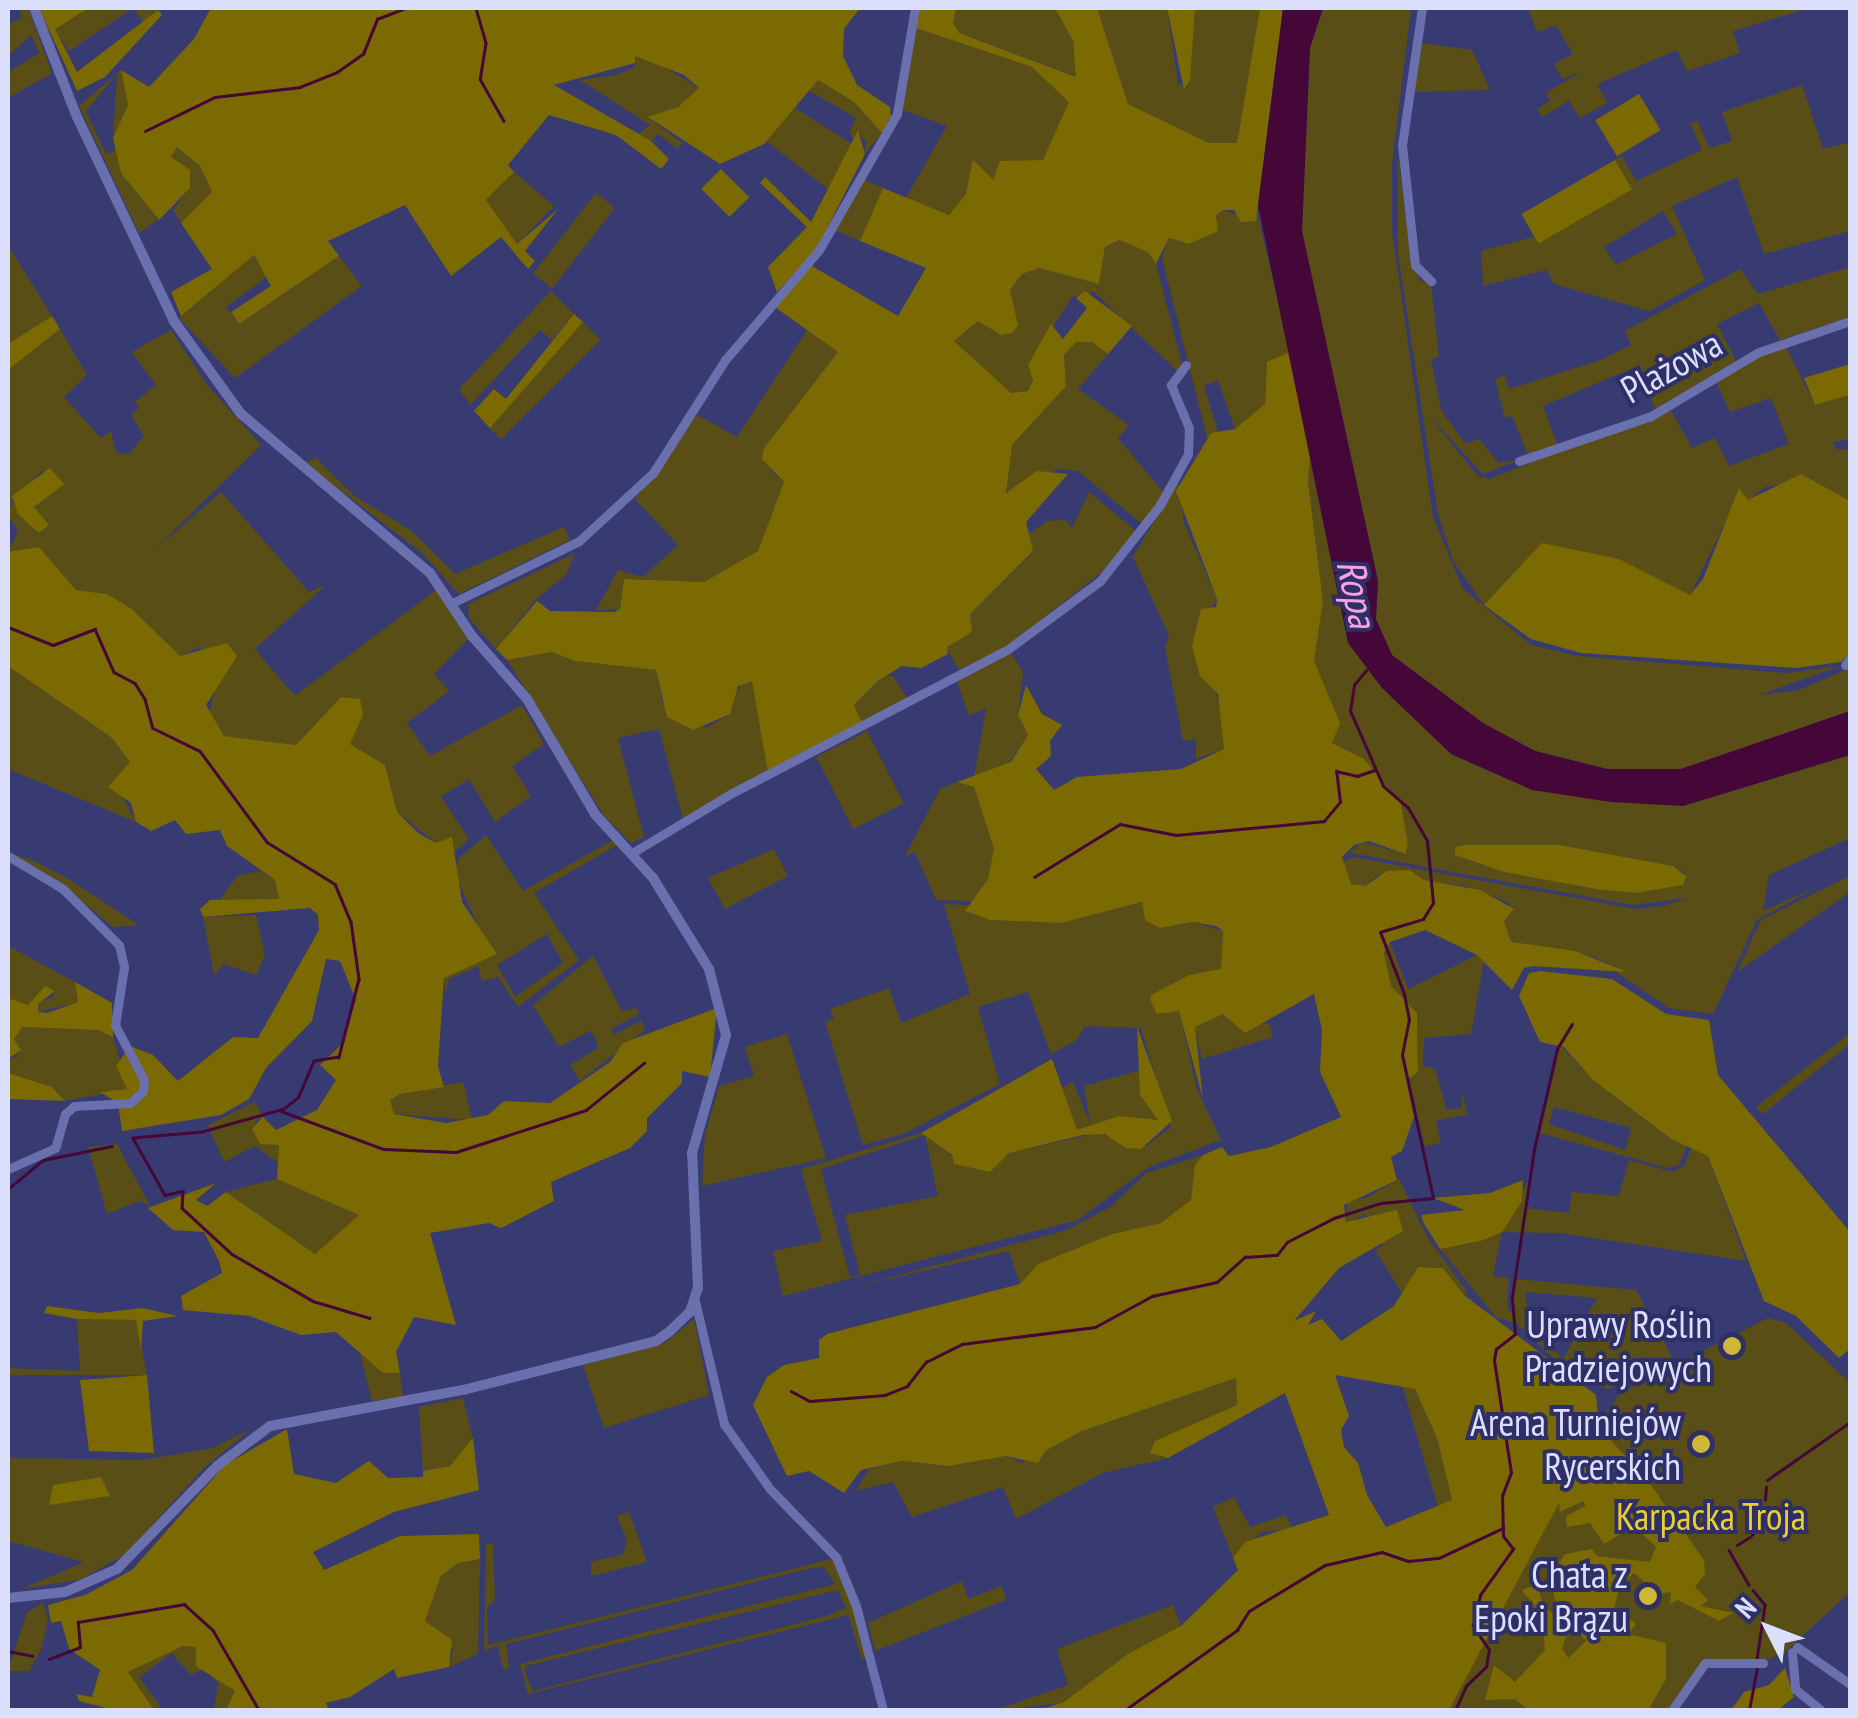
<!DOCTYPE html>
<meta charset="utf-8">
<style>
body{margin:0}
#map{position:relative;width:1858px;height:1718px;overflow:hidden;background:#383a72;font-family:"PT Sans Narrow",sans-serif}
div>[style]{position:absolute}
.green>*{inset:0;background:#594f16;transform-origin:0 0}
.forest>*{inset:0;background:#7a6a01;transform-origin:0 0}
.water>*{inset:0;background:#450638}
.stream>*{height:2.5px;margin:-1.25px;padding:0 1.25px;transform-origin:1.25px;border-radius:1.25px;background:#450638}
.minor>*{height:9px;margin:-4.5px;padding:0 4.5px;transform-origin:4.5px;border-radius:4.5px;background:#6a70ad}
.tertiary>*{height:10px;margin:-5px;padding:0 5px;transform-origin:5px;border-radius:5px;background:#6a70ad}
.dots>*{width:28px;height:28px;translate:-50% -50%;box-sizing:border-box;border:5px solid #2e2f66;border-radius:50%}
span{translate:-50% -50%;white-space:nowrap;text-align:center;line-height:1.15;-webkit-text-stroke:8px #2e2f66;paint-order:stroke}
.street-label{font-size:38px;color:#dbdffb}
.poi-label{font-size:38px;color:#dbdffb}
.right{translate:-100% -50%;text-align:right}
.park-label{font-size:38px;color:#eacf2e}
.water-label{font-size:40px;color:#fda2e1;font-style:italic}
.frame{position:absolute;inset:0;border:10px solid #dbdffb;pointer-events:none}
.north{position:absolute;left:1718px;top:1578px;width:100px;height:100px;-webkit-text-stroke:8px #2e2f66;paint-order:stroke;rotate:312deg;font-size:28px;font-weight:700;line-height:40px;text-align:center;color:#dbdffb}
.north::after{content:'';display:block;margin:auto;width:35px;height:45px;background:#dbdffb;clip-path:polygon(50% 0,100% 100%,50% 72%,0 100%)}
</style>
<div id="map">
<div class="green">
<div style="clip-path:polygon(18px 8px,28px 8px,52px 73px,8px 98px,8px 72px,40px 53px,31px 35px,8px 56px,8px 25px,22px 17px)"></div>
<div style="clip-path:polygon(89px 8px,156px 8px,158px 10px,144px 23px,133px 8px,69px 51px,54px 29px)"></div>
<div style="clip-path:polygon(956px 8px,1055px 8px,1073px 41px,1077px 77px,959px 33px,953px 23px)"></div>
<div style="clip-path:polygon(1097px 8px,1167px 8px,1178px 84px,1187px 88px,1195px 8px,1260px 8px,1237px 143px,1209px 143px,1128px 104px)"></div>
<div style="clip-path:polygon(1323px 8px,1411px 8px,1392px 163px,1392px 231px,1433px 517px,1463px 589px,1531px 645px,1577px 656px,1787px 673px,1840px 666px,1759px 695px,1799px 690px,1850px 668px,1850px 711px,1681px 769px,1607px 769px,1535px 751px,1482px 723px,1392px 655px,1376px 619px,1378px 581px,1302px 231px,1310px 48px)"></div>
<div style="clip-path:polygon(1528px 8px,1809px 8px,1733px 31px,1740px 53px,1687px 71px,1677px 50px,1597px 84px,1607px 103px,1580px 118px,1569px 101px,1542px 117px,1537px 109px,1550px 101px,1546px 93px,1581px 72px,1562px 79px,1554px 64px,1573px 54px,1556px 25px,1537px 32px)"></div>
<div style="clip-path:polygon(916px 28px,1032px 67px,1070px 102px,1043px 161px,1000px 162px,993px 181px,974px 159px,966px 193px,957px 213px,949px 215px,906px 198px,947px 126px,903px 110px)"></div>
<div style="clip-path:polygon(1415px 42px,1472px 50px,1490px 90px,1408px 92px)"></div>
<div style="clip-path:polygon(643px 54px,700px 89px,678px 107px,649px 118px,682px 143px,678px 149px,658px 134px,651px 141px,636px 136px,650px 125px,580px 80px,616px 75px,635px 67px,635px 56px)"></div>
<div style="clip-path:polygon(121px 70px,128px 105px,113px 138px,117px 74px,86px 111px,106px 154px,116px 150px,122px 173px,158px 220px,139px 233px,79px 106px)"></div>
<div style="clip-path:polygon(818px 80px,854px 102px,882px 133px,865px 153px,866px 142px,857px 131px,854px 138px,849px 133px,856px 118px,808px 90px)"></div>
<div style="clip-path:polygon(evenodd,1802px 85px,1823px 149px,1850px 142px,1850px 231px,1764px 254px,1737px 177px,1672px 206px,1705px 280px,1649px 311px,1554px 284px,1546px 270px,1483px 286px,1481px 251px,1533px 237px,1631px 189px,1615px 160px,1622px 156px,1636px 181px,1702px 150px,1690px 123px,1697px 120px,1709px 148px,1732px 141px,1722px 112px,1802px 85px,1663px 211px,1677px 234px,1616px 265px,1604px 247px,1663px 211px)"></div>
<div style="clip-path:polygon(792px 106px,852px 144px,829px 190px,766px 141px)"></div>
<div style="clip-path:polygon(178px 146px,200px 166px,212px 192px,181px 223px,173px 210px,189px 188px,171px 157px)"></div>
<div style="clip-path:polygon(1398px 157px,1411px 263px,1421px 281px,1431px 283px,1439px 356px,1431px 359px,1441px 410px,1466px 444px,1479px 439px,1499px 463px,1518px 460px,1483px 474px,1427px 414px,1478px 476px,1489px 479px,1670px 409px,1692px 448px,1715px 438px,1729px 466px,1789px 444px,1771px 398px,1730px 412px,1716px 381px,1784px 343px,1815px 405px,1850px 395px,1850px 439px,1833px 442px,1836px 449px,1850px 450px,1850px 501px,1807px 480px,1765px 487px,1748px 501px,1739px 494px,1690px 595px,1543px 543px,1484px 605px,1453px 561px,1438px 514px,1398px 254px)"></div>
<div style="clip-path:polygon(514px 172px,554px 206px,517px 244px,486px 200px)"></div>
<div style="clip-path:polygon(860px 177px,883px 188px,860px 241px,833px 229px)"></div>
<div style="left:596px;top:193px;width:24px;height:102px;rotate:38deg"></div>
<div style="clip-path:polygon(1255px 203px,1290px 352px,1267px 363px,1265px 404px,1235px 429px,1218px 380px,1204px 386px,1218px 432px,1207px 438px,1162px 258px,1169px 238px,1189px 244px,1223px 210px,1256px 221px)"></div>
<div style="clip-path:polygon(1121px 240px,1149px 252px,1156px 264px,1182px 364px,1177px 371px,1094px 292px,1072px 297px,1028px 365px,1033px 380px,1028px 391px,1011px 393px,992px 382px,954px 341px,978px 321px,1001px 335px,1017px 325px,1010px 290px,1022px 274px,1039px 268px,1099px 284px,1105px 247px)"></div>
<div style="clip-path:polygon(11px 250px,52px 316px,8px 344px,8px 253px)"></div>
<div style="clip-path:polygon(253px 255px,267px 277px,226px 307px,239px 324px,339px 256px,362px 286px,235px 378px,179px 318px)"></div>
<div style="clip-path:polygon(1850px 267px,1850px 317px,1780px 340px,1759px 303px,1717px 324px,1736px 361px,1656px 409px,1633px 368px,1543px 406px,1558px 446px,1528px 455px,1512px 416px,1505px 418px,1495px 379px,1505px 376px,1509px 389px,1601px 360px,1631px 345px,1625px 331px,1740px 269px,1758px 294px)"></div>
<div style="clip-path:polygon(551px 291px,574px 314px,552px 340px,540px 330px,470px 405px,459px 389px)"></div>
<div style="left:583px;top:322px;width:25px;height:141px;rotate:45deg"></div>
<div style="clip-path:polygon(evenodd,60px 329px,87px 375px,64px 397px,101px 438px,111px 431px,116px 453px,129px 454px,144px 436px,131px 415px,139px 408px,135px 402px,156px 385px,132px 352px,171px 330px,207px 385px,261px 445px,152px 552px,221px 492px,309px 592px,326px 585px,255px 649px,286px 686px,296px 695px,436px 590px,468px 639px,434px 674px,449px 691px,407px 723px,430px 756px,522px 705px,544px 744px,512px 766px,531px 796px,495px 822px,469px 779px,441px 797px,469px 839px,456px 851px,436px 843px,397px 812px,385px 765px,350px 744px,360px 699px,341px 697px,296px 745px,224px 736px,209px 717px,215px 687px,200px 647px,180px 656px,132px 609px,107px 594px,76px 590px,39px 547px,8px 552px,18px 531px,8px 515px,8px 370px,60px 329px,43px 470px,35px 511px,48px 525px,39px 533px,11px 501px,43px 470px)"></div>
<div style="clip-path:polygon(807px 330px,838px 352px,764px 448px,772px 472px,784px 482px,758px 551px,704px 582px,624px 579px,620px 609px,596px 610px,618px 570px,643px 577px,678px 545px,635px 499px,697px 415px,737px 437px)"></div>
<div style="clip-path:polygon(1076px 341px,1092px 342px,1108px 354px,1078px 389px,1129px 425px,1118px 438px,1164px 493px,1142px 524px,1078px 471px,1059px 469px,1004px 492px,1012px 445px,1066px 386px,1064px 355px)"></div>
<div style="clip-path:polygon(evenodd,1311px 445px,1348px 643px,1451px 754px,1533px 790px,1683px 806px,1850px 755px,1850px 838px,1769px 875px,1763px 911px,1819px 886px,1757px 920px,1713px 1014px,1669px 1008px,1617px 973px,1618px 968px,1593px 957px,1511px 942px,1504px 921px,1510px 903px,1466px 886px,1376px 876px,1365px 886px,1351px 884px,1343px 862px,1353px 857px,1635px 909px,1663px 906px,1689px 898px,1632px 905px,1351px 853px,1342px 860px,1362px 842px,1404px 854px,1408px 844px,1401px 804px,1364px 759px,1332px 743px,1330px 698px,1313px 661px,1323px 601px,1308px 482px,1311px 445px,1560px 845px,1673px 866px,1685px 873px,1635px 893px,1504px 872px,1455px 855px,1560px 845px)"></div>
<div style="clip-path:polygon(316px 458px,353px 495px,413px 532px,455px 574px,564px 527px,570px 540px,459px 594px,422px 553px,305px 463px)"></div>
<div style="clip-path:polygon(1178px 482px,1184px 523px,1217px 599px,1200px 624px,1227px 739px,1224px 749px,1196px 759px,1196px 740px,1183px 741px,1165px 648px,1169px 636px,1133px 557px)"></div>
<div style="clip-path:polygon(1089px 492px,1136px 531px,1117px 560px,1004px 649px,959px 670px,946px 647px,972px 632px,970px 614px,1033px 552px,1029px 534px,1047px 521px,1065px 520px,1072px 528px)"></div>
<div style="clip-path:polygon(574px 554px,567px 574px,536px 599px,496px 649px,469px 618px,468px 604px)"></div>
<div style="clip-path:polygon(552px 652px,575px 661px,656px 670px,663px 704px,706px 728px,730px 714px,728px 705px,745px 679px,753px 682px,768px 773px,683px 819px,659px 729px,618px 738px,644px 837px,631px 843px,604px 816px,507px 660px)"></div>
<div style="clip-path:polygon(1005px 654px,1012px 654px,1023px 672px,1018px 715px,1028px 735px,1006px 767px,974px 778px,986px 708px,969px 716px,956px 678px)"></div>
<div style="clip-path:polygon(8px 666px,111px 737px,130px 762px,121px 794px,136px 822px,8px 769px)"></div>
<div style="clip-path:polygon(884px 676px,893px 676px,908px 700px,864px 727px,854px 705px)"></div>
<div style="left:867px;top:731px;width:81px;height:57px;rotate:63deg"></div>
<div style="clip-path:polygon(957px 782px,974px 787px,994px 849px,988px 879px,973px 901px,936px 900px,915px 852px,905px 856px,940px 789px)"></div>
<div style="clip-path:polygon(evenodd,486px 835px,523px 891px,613px 840px,617px 845px,534px 893px,579px 960px,518px 1007px,498px 977px,482px 981px,478px 966px,449px 979px,446px 994px,444px 978px,482px 958px,486px 944px,455px 874px,459px 858px,486px 835px,547px 934px,563px 963px,515px 997px,497px 965px,547px 934px)"></div>
<div style="clip-path:polygon(774px 849px,788px 876px,725px 909px,708px 878px)"></div>
<div style="clip-path:polygon(8px 852px,36px 862px,70px 880px,139px 925px,113px 927px,56px 880px)"></div>
<div style="clip-path:polygon(260px 871px,275px 880px,279px 899px,219px 901px,237px 876px)"></div>
<div style="clip-path:polygon(1850px 876px,1850px 892px,1737px 972px,1761px 920px)"></div>
<div style="clip-path:polygon(evenodd,1142px 902px,1159px 928px,1193px 922px,1223px 931px,1221px 970px,1189px 975px,1151px 995px,1151px 1002px,1157px 1014px,1179px 1010px,1197px 1089px,1221px 1140px,1149px 1167px,1078px 1220px,783px 1296px,773px 1251px,822px 1241px,801px 1169px,921px 1133px,952px 1156px,954px 1164px,990px 1172px,1008px 1153px,1098px 1133px,1146px 1146px,1171px 1127px,1141px 1028px,1085px 1026px,1077px 1040px,1051px 1054px,1028px 992px,978px 1007px,1000px 1084px,903px 1134px,863px 1145px,825px 1022px,834px 1019px,830px 1009px,889px 988px,901px 1023px,970px 994px,944px 904px,969px 905px,966px 911px,990px 920px,1061px 923px,1142px 902px,925px 1135px,938px 1196px,845px 1215px,860px 1274px,850px 1278px,821px 1169px,925px 1135px)"></div>
<div style="clip-path:polygon(256px 915px,265px 955px,256px 975px,224px 964px,214px 975px,203px 917px)"></div>
<div style="clip-path:polygon(1390px 942px,1408px 989px,1477px 955px,1484px 961px,1471px 1034px,1424px 1038px,1423px 1066px,1435px 1069px,1447px 1110px,1462px 1108px,1462px 1093px,1468px 1114px,1436px 1121px,1441px 1143px,1425px 1147px,1409px 1079px,1418px 1072px,1417px 1013px,1391px 986px,1384px 953px)"></div>
<div style="clip-path:polygon(8px 946px,75px 982px,79px 1002px,38px 1012px,41px 1001px,53px 997px,55px 991px,45px 986px,28px 1005px,8px 998px)"></div>
<div style="clip-path:polygon(593px 956px,622px 1011px,637px 1008px,639px 1014px,611px 1029px,613px 1035px,641px 1021px,645px 1030px,580px 1081px,570px 1065px,598px 1048px,595px 1037px,590px 1031px,559px 1047px,533px 1005px)"></div>
<div style="clip-path:polygon(1223px 1014px,1241px 1026px,1269px 1023px,1273px 1037px,1202px 1059px,1194px 1027px)"></div>
<div style="clip-path:polygon(22px 1027px,100px 1030px,113px 1037px,128px 1089px,65px 1101px,52px 1087px,8px 1074px,8px 1059px,17px 1057px,15px 1035px)"></div>
<div style="clip-path:polygon(1850px 1033px,1850px 1044px,1763px 1114px,1756px 1107px)"></div>
<div style="clip-path:polygon(787px 1034px,826px 1158px,702px 1186px,705px 1135px,719px 1086px,754px 1076px,745px 1047px)"></div>
<div style="clip-path:polygon(evenodd,1560px 1045px,1593px 1080px,1670px 1139px,1688px 1143px,1679px 1165px,1668px 1168px,1540px 1133px,1560px 1045px,1554px 1107px,1631px 1128px,1625px 1150px,1549px 1124px,1554px 1107px)"></div>
<div style="clip-path:polygon(1141px 1070px,1140px 1095px,1158px 1120px,1077px 1130px,1061px 1088px,1073px 1082px,1090px 1123px,1084px 1086px)"></div>
<div style="clip-path:polygon(463px 1082px,472px 1120px,394px 1114px,390px 1100px,400px 1094px)"></div>
<div style="clip-path:polygon(255px 1102px,263px 1117px,255px 1122px,260px 1144px,279px 1144px,279px 1163px,255px 1146px,224px 1162px,208px 1125px)"></div>
<div style="clip-path:polygon(117px 1144px,150px 1206px,140px 1201px,107px 1214px,88px 1147px)"></div>
<div style="clip-path:polygon(evenodd,1692px 1145px,1708px 1156px,1746px 1261px,1560px 1233px,1502px 1232px,1493px 1276px,1509px 1278px,1507px 1308px,1512px 1313px,1515px 1279px,1636px 1290px,1672px 1357px,1609px 1389px,1580px 1383px,1517px 1324px,1496px 1317px,1440px 1249px,1502px 1232px,1532px 1174px,1525px 1208px,1569px 1213px,1572px 1192px,1619px 1196px,1629px 1160px,1673px 1172px,1685px 1165px,1692px 1145px,1525px 1292px,1597px 1298px,1563px 1359px,1530px 1330px,1525px 1292px)"></div>
<div style="clip-path:polygon(1203px 1155px,1195px 1165px,1191px 1201px,1161px 1223px,1112px 1234px,1038px 1264px,1020px 1284px,1009px 1251px,854px 1287px,1067px 1230px,1112px 1206px,1146px 1173px)"></div>
<div style="clip-path:polygon(284px 1177px,309px 1191px,360px 1214px,315px 1254px,226px 1192px)"></div>
<div style="clip-path:polygon(1399px 1179px,1428px 1238px,1468px 1293px,1464px 1295px,1443px 1268px,1419px 1267px,1402px 1293px,1375px 1250px,1383px 1246px,1366px 1214px,1346px 1223px,1348px 1200px,1366px 1198px)"></div>
<div style="clip-path:polygon(1768px 1318px,1786px 1323px,1850px 1383px,1850px 1592px,1784px 1653px,1768px 1659px,1703px 1660px,1668px 1710px,1449px 1710px,1598px 1422px,1622px 1392px)"></div>
<div style="clip-path:polygon(77px 1319px,136px 1320px,147px 1375px,8px 1375px,8px 1368px,80px 1371px)"></div>
<div style="clip-path:polygon(694px 1319px,709px 1395px,604px 1428px,583px 1365px,666px 1342px)"></div>
<div style="clip-path:polygon(360px 1353px,383px 1373px,400px 1373px,403px 1397px,372px 1401px)"></div>
<div style="clip-path:polygon(1236px 1378px,1237px 1405px,1159px 1458px,1168px 1458px,1103px 1473px,1016px 1519px,1003px 1487px,912px 1517px,893px 1482px,856px 1491px,869px 1469px,902px 1461px,949px 1466px,1006px 1456px,1021px 1463px,1082px 1431px)"></div>
<div style="clip-path:polygon(1402px 1385px,1415px 1389px,1437px 1438px,1452px 1500px,1438px 1507px)"></div>
<div style="clip-path:polygon(463px 1398px,473px 1439px,450px 1466px,423px 1471px,419px 1407px)"></div>
<div style="clip-path:polygon(250px 1429px,202px 1470px,126px 1554px,82px 1579px,22px 1589px,84px 1562px,8px 1541px,8px 1458px,143px 1460px,213px 1448px)"></div>
<div style="clip-path:polygon(1234px 1497px,1250px 1527px,1286px 1515px,1292px 1529px,1262px 1532px,1233px 1558px,1213px 1507px)"></div>
<div style="clip-path:polygon(629px 1512px,647px 1562px,591px 1576px,591px 1562px,623px 1554px,627px 1540px,617px 1516px)"></div>
<div style="clip-path:polygon(evenodd,493px 1543px,495px 1600px,487px 1607px,488px 1645px,832px 1559px,851px 1596px,868px 1657px,862px 1659px,848px 1615px,528px 1694px,520px 1664px,835px 1584px,824px 1567px,811px 1568px,506px 1644px,509px 1668px,503px 1669px,498px 1645px,484px 1651px,486px 1545px,493px 1543px,838px 1590px,846px 1608px,826px 1616px,533px 1691px,525px 1673px,525px 1666px,838px 1590px)"></div>
<div style="clip-path:polygon(480px 1559px,478px 1654px,449px 1667px,453px 1650px,425px 1621px,441px 1576px,458px 1563px)"></div>
<div style="clip-path:polygon(962px 1581px,968px 1599px,1002px 1586px,1006px 1600px,875px 1651px,868px 1623px)"></div>
<div style="clip-path:polygon(43px 1603px,48px 1621px,41px 1650px,29px 1671px,8px 1671px,27px 1612px)"></div>
<div style="clip-path:polygon(1173px 1605px,1181px 1626px,1064px 1703px,996px 1710px,1068px 1685px,1057px 1649px)"></div>
<div style="clip-path:polygon(183px 1646px,196px 1647px,204px 1669px,236px 1691px,226px 1710px,214px 1710px,218px 1683px,204px 1669px,191px 1675px,171px 1653px,139px 1678px,161px 1706px,151px 1709px,128px 1672px)"></div>
</div>
<div class="forest">
<div style="clip-path:polygon(39px 8px,89px 8px,55px 29px,77px 72px,158px 10px,162px 15px,105px 77px,77px 91px)"></div>
<div style="clip-path:polygon(211px 8px,860px 8px,844px 29px,843px 56px,857px 85px,890px 107px,891px 116px,882px 133px,854px 102px,818px 80px,764px 144px,720px 164px,648px 117px,678px 107px,699px 88px,684px 75px,635px 56px,635px 63px,554px 85px,651px 141px,669px 159px,661px 169px,616px 135px,549px 115px,508px 165px,514px 172px,486px 200px,517px 244px,558px 209px,525px 251px,535px 261px,528px 269px,501px 237px,451px 276px,405px 205px,328px 241px,339px 256px,239px 324px,231px 312px,271px 286px,254px 255px,181px 316px,171px 292px,212px 269px,181px 223px,212px 192px,200px 166px,177px 147px,171px 157px,190px 170px,190px 188px,159px 220px,121px 173px,113px 138px,128px 105px,121px 70px,149px 87px,194px 39px)"></div>
<div style="clip-path:polygon(915px 8px,956px 8px,953px 23px,959px 33px,1076px 77px,1073px 41px,1055px 8px,1097px 8px,1128px 104px,1209px 143px,1237px 143px,1260px 8px,1283px 8px,1256px 221px,1241px 222px,1234px 210px,1223px 210px,1216px 216px,1218px 231px,1189px 244px,1169px 238px,1156px 264px,1148px 252px,1120px 240px,1105px 247px,1099px 284px,1039px 268px,1022px 274px,1010px 290px,1018px 325px,1012px 333px,1001px 335px,978px 321px,954px 341px,1011px 393px,1028px 391px,1033px 380px,1028px 365px,1051px 324px,1063px 339px,1087px 308px,1076px 298px,1085px 291px,1132px 326px,1108px 354px,1092px 342px,1076px 342px,1064px 355px,1066px 386px,1012px 445px,1006px 493px,1037px 471px,1068px 474px,1026px 522px,1033px 551px,970px 614px,972px 632px,947px 647px,948px 654px,921px 668px,902px 666px,879px 680px,854px 705px,864px 727px,768px 773px,752px 681px,738px 686px,730px 714px,693px 730px,667px 717px,656px 670px,575px 661px,552px 652px,507px 660px,496px 649px,537px 601px,550px 611px,614px 612px,620px 609px,624px 579px,704px 582px,758px 551px,784px 482px,762px 459px,764px 448px,838px 352px,772px 305px,810px 265px,898px 316px,926px 268px,860px 241px,883px 188px,949px 215px,966px 194px,973px 159px,993px 180px,1000px 161px,1043px 160px,1069px 102px,1032px 67px,916px 28px)"></div>
<div style="clip-path:polygon(1167px 8px,1195px 8px,1190px 80px,1184px 90px)"></div>
<div style="left:1639px;top:94px;width:42px;height:51px;rotate:59deg"></div>
<div style="clip-path:polygon(858px 130px,865px 154px,816px 250px,777px 292px,768px 267px,807px 227px,760px 183px,765px 177px,811px 222px)"></div>
<div style="left:1615px;top:160px;width:34px;height:108px;rotate:60deg"></div>
<div style="left:721px;top:169px;width:40px;height:28px;rotate:45deg"></div>
<div style="clip-path:polygon(574px 314px,583px 322px,490px 428px,474px 411px,494px 389px,506px 399px)"></div>
<div style="clip-path:polygon(52px 316px,60px 329px,8px 370px,8px 344px)"></div>
<div style="clip-path:polygon(evenodd,1290px 352px,1311px 445px,1308px 482px,1323px 601px,1314px 661px,1340px 723px,1332px 743px,1364px 759px,1401px 804px,1408px 844px,1405px 854px,1369px 841px,1354px 845px,1342px 857px,1351px 884px,1365px 886px,1387px 871px,1409px 870px,1424px 880px,1480px 890px,1514px 909px,1504px 921px,1511px 942px,1575px 951px,1627px 972px,1533px 966px,1524px 968px,1512px 990px,1477px 955px,1425px 930px,1390px 942px,1384px 953px,1391px 986px,1417px 1013px,1418px 1072px,1409px 1079px,1401px 1055px,1414px 1117px,1402px 1151px,1391px 1157px,1397px 1180px,1344px 1205px,1346px 1222px,1397px 1210px,1403px 1231px,1339px 1268px,1294px 1321px,1316px 1311px,1308px 1325px,1322px 1319px,1341px 1341px,1394px 1306px,1418px 1267px,1443px 1268px,1464px 1295px,1596px 1395px,1599px 1428px,1646px 1478px,1704px 1560px,1705px 1574px,1695px 1587px,1708px 1600px,1701px 1606px,1733px 1613px,1719px 1621px,1678px 1600px,1670px 1604px,1671px 1592px,1659px 1594px,1634px 1573px,1620px 1585px,1614px 1609px,1636px 1624px,1628px 1634px,1666px 1643px,1666px 1679px,1648px 1710px,1528px 1710px,1515px 1699px,1485px 1700px,1494px 1665px,1515px 1682px,1545px 1650px,1542px 1615px,1522px 1590px,1537px 1585px,1544px 1606px,1569px 1628px,1562px 1648px,1568px 1658px,1587px 1640px,1575px 1632px,1554px 1597px,1554px 1571px,1565px 1554px,1592px 1549px,1597px 1556px,1650px 1562px,1656px 1547px,1634px 1526px,1604px 1544px,1590px 1523px,1567px 1527px,1566px 1516px,1586px 1506px,1583px 1501px,1560px 1512px,1559px 1503px,1449px 1710px,1039px 1710px,1064px 1702px,1128px 1654px,1181px 1626px,1238px 1570px,1233px 1558px,1245px 1542px,1329px 1515px,1285px 1393px,1168px 1458px,1150px 1453px,1155px 1441px,1237px 1405px,1236px 1378px,1082px 1431px,1045px 1451px,1038px 1463px,1006px 1456px,949px 1466px,902px 1461px,861px 1470px,844px 1493px,809px 1471px,787px 1476px,753px 1405px,767px 1377px,784px 1365px,819px 1358px,819px 1340px,827px 1334px,1020px 1284px,1038px 1264px,1112px 1234px,1161px 1223px,1191px 1200px,1195px 1165px,1203px 1155px,1222px 1147px,1229px 1156px,1271px 1147px,1341px 1117px,1320px 1072px,1322px 1030px,1314px 994px,1245px 1033px,1223px 1014px,1195px 1027px,1203px 1099px,1179px 1011px,1157px 1014px,1151px 1002px,1151px 995px,1189px 975px,1221px 969px,1223px 931px,1216px 926px,1193px 922px,1160px 928px,1145px 920px,1142px 902px,1061px 923px,990px 920px,965px 911px,988px 879px,994px 849px,974px 787px,957px 782px,1011px 762px,1028px 735px,1018px 715px,1026px 685px,1042px 714px,1062px 725px,1050px 741px,1051px 756px,1036px 769px,1054px 790px,1077px 777px,1181px 769px,1224px 749px,1218px 694px,1200px 676px,1192px 646px,1201px 609px,1216px 607px,1217px 599px,1176px 491px,1211px 433px,1235px 429px,1265px 404px,1267px 362px,1290px 352px,1335px 1375px,1415px 1389px,1437px 1438px,1452px 1500px,1386px 1527px,1367px 1495px,1358px 1463px,1344px 1447px,1341px 1430px,1349px 1416px,1335px 1375px)"></div>
<div style="clip-path:polygon(1850px 364px,1850px 395px,1815px 405px,1804px 378px)"></div>
<div style="clip-path:polygon(50px 468px,64px 484px,34px 507px,49px 525px,39px 533px,18px 514px,12px 496px)"></div>
<div style="clip-path:polygon(1801px 474px,1850px 501px,1850px 652px,1841px 662px,1796px 668px,1581px 653px,1531px 639px,1484px 605px,1542px 543px,1619px 559px,1690px 595px,1703px 579px,1739px 488px,1748px 500px)"></div>
<div style="clip-path:polygon(39px 547px,76px 590px,107px 594px,132px 609px,180px 656px,227px 643px,237px 656px,206px 705px,224px 736px,296px 745px,341px 697px,360px 699px,363px 715px,350px 744px,385px 765px,397px 812px,418px 833px,436px 843px,452px 837px,462px 902px,497px 954px,444px 978px,438px 1066px,444px 1087px,400px 1094px,390px 1100px,394px 1114px,446px 1123px,488px 1115px,504px 1101px,550px 1103px,610px 1062px,623px 1043px,717px 1008px,710px 1077px,682px 1071px,682px 1083px,647px 1118px,647px 1131px,630px 1148px,551px 1182px,554px 1201px,501px 1228px,489px 1223px,430px 1233px,456px 1325px,414px 1317px,396px 1352px,400px 1373px,383px 1373px,336px 1332px,301px 1335px,249px 1316px,183px 1310px,181px 1296px,222px 1273px,219px 1261px,204px 1232px,173px 1230px,148px 1208px,216px 1183px,196px 1200px,207px 1206px,226px 1192px,315px 1254px,359px 1215px,277px 1179px,279px 1145px,260px 1144px,252px 1129px,263px 1117px,276px 1130px,317px 1110px,336px 1080px,320px 1065px,341px 1045px,356px 1000px,340px 961px,326px 959px,312px 1021px,266px 1068px,249px 1099px,221px 1115px,122px 1131px,118px 1103px,100px 1092px,127px 1089px,116px 1066px,130px 1046px,153px 1055px,178px 1081px,233px 1037px,258px 1038px,319px 930px,318px 915px,310px 908px,203px 917px,200px 909px,210px 900px,279px 899px,275px 880px,227px 846px,220px 830px,186px 834px,175px 820px,151px 831px,136px 822px,131px 803px,108px 787px,130px 762px,111px 737px,8px 666px,8px 552px)"></div>
<div style="clip-path:polygon(1465px 845px,1560px 845px,1673px 866px,1686px 876px,1683px 885px,1635px 893px,1597px 889px,1504px 872px,1455px 855px,1455px 847px)"></div>
<div style="clip-path:polygon(1540px 971px,1612px 979px,1666px 1014px,1709px 1020px,1718px 1075px,1850px 1232px,1850px 1349px,1839px 1358px,1796px 1316px,1764px 1301px,1708px 1156px,1671px 1139px,1593px 1080px,1564px 1047px,1540px 1042px,1519px 996px,1529px 973px)"></div>
<div style="clip-path:polygon(75px 982px,112px 1003px,113px 1037px,99px 1030px,22px 1027px,14px 1039px,21px 1050px,8px 1059px,8px 998px,28px 1005px,45px 986px,55px 991px,39px 1003px,38px 1012px,47px 1013px,78px 1002px)"></div>
<div style="clip-path:polygon(1137px 1027px,1172px 1121px,1141px 1149px,1126px 1148px,1105px 1134px,1083px 1135px,1009px 1153px,990px 1172px,954px 1164px,952px 1155px,921px 1133px,1052px 1059px,1077px 1130px,1119px 1116px,1158px 1120px,1140px 1095px)"></div>
<div style="clip-path:polygon(8px 1073px,52px 1087px,65px 1101px,8px 1099px)"></div>
<div style="clip-path:polygon(1523px 1180px,1522px 1201px,1502px 1232px,1484px 1240px,1440px 1249px,1423px 1222px,1421px 1215px,1465px 1210px,1433px 1198px,1490px 1193px)"></div>
<div style="clip-path:polygon(47px 1306px,99px 1313px,142px 1308px,178px 1316px,143px 1321px,141px 1350px,136px 1320px,77px 1319px,44px 1313px)"></div>
<div style="clip-path:polygon(147px 1375px,154px 1453px,89px 1451px,80px 1380px)"></div>
<div style="clip-path:polygon(287px 1429px,294px 1474px,336px 1483px,369px 1461px,388px 1478px,423px 1477px,423px 1471px,450px 1466px,473px 1438px,479px 1490px,394px 1512px,313px 1552px,324px 1570px,400px 1536px,479px 1534px,480px 1559px,458px 1563px,441px 1576px,425px 1621px,452px 1640px,449px 1667px,397px 1678px,394px 1669px,350px 1697px,326px 1703px,329px 1710px,226px 1710px,235px 1691px,196px 1666px,196px 1647px,183px 1646px,128px 1672px,154px 1710px,114px 1710px,79px 1701px,76px 1694px,92px 1697px,100px 1670px,69px 1649px,61px 1621px,51px 1623px,48px 1605px,85px 1595px,132px 1570px,225px 1465px)"></div>
<div style="clip-path:polygon(101px 1477px,110px 1496px,49px 1505px,53px 1485px)"></div>
<div style="clip-path:polygon(1785px 1668px,1794px 1697px,1778px 1710px,1731px 1710px,1744px 1692px,1769px 1685px)"></div>
</div>
<div class="water">
<div style="clip-path:polygon(1283px 8px,1323px 8px,1310px 48px,1302px 231px,1378px 581px,1376px 619px,1392px 655px,1483px 723px,1535px 751px,1607px 769px,1681px 769px,1850px 711px,1850px 755px,1683px 806px,1611px 802px,1532px 790px,1451px 754px,1382px 688px,1348px 643px,1258px 205px)"></div>
</div>
<div class="stream">
<div style="left:476px;top:8px;width:36px;rotate:74deg"></div>
<div style="left:486px;top:43px;width:36px;rotate:99deg"></div>
<div style="left:480px;top:79px;width:48px;rotate:60.3deg"></div>
<div style="left:145px;top:131px;width:78px;rotate:-25.9deg"></div>
<div style="left:215px;top:97px;width:86px;rotate:-6.7deg"></div>
<div style="left:300px;top:87px;width:40px;rotate:-22deg"></div>
<div style="left:337px;top:72px;width:32px;rotate:-35deg"></div>
<div style="left:363px;top:54px;width:38px;rotate:-68deg"></div>
<div style="left:377px;top:19px;width:31px;rotate:-21deg"></div>
<div style="left:8px;top:627px;width:48px;rotate:21.8deg"></div>
<div style="left:53px;top:645px;width:45px;rotate:-20.9deg"></div>
<div style="left:95px;top:629px;width:47px;rotate:66.2deg"></div>
<div style="left:114px;top:672px;width:24px;rotate:28deg"></div>
<div style="left:135px;top:683px;width:19px;rotate:58deg"></div>
<div style="left:145px;top:699px;width:30px;rotate:75deg"></div>
<div style="left:153px;top:728px;width:52px;rotate:26.1deg"></div>
<div style="left:200px;top:751px;width:113px;rotate:53.6deg"></div>
<div style="left:267px;top:842px;width:80px;rotate:31.7deg"></div>
<div style="left:335px;top:884px;width:41px;rotate:67.2deg"></div>
<div style="left:351px;top:922px;width:58px;rotate:82deg"></div>
<div style="left:359px;top:979px;width:81px;rotate:104.4deg"></div>
<div style="left:339px;top:1057px;width:25px;rotate:171deg"></div>
<div style="left:314px;top:1061px;width:39px;rotate:113deg"></div>
<div style="left:299px;top:1097px;width:19px;rotate:141deg"></div>
<div style="left:284px;top:1109px;width:85px;rotate:164.3deg"></div>
<div style="left:202px;top:1132px;width:69px;rotate:175deg"></div>
<div style="left:133px;top:1138px;width:65px;rotate:60.7deg"></div>
<div style="left:165px;top:1195px;width:18px;rotate:-13deg"></div>
<div style="left:183px;top:1191px;width:17px;rotate:93deg"></div>
<div style="left:182px;top:1208px;width:68px;rotate:42.6deg"></div>
<div style="left:232px;top:1254px;width:94px;rotate:30.1deg"></div>
<div style="left:313px;top:1301px;width:59px;rotate:16.6deg"></div>
<div style="left:1034px;top:877px;width:101px;rotate:-31.6deg"></div>
<div style="left:1120px;top:824px;width:57px;rotate:11.1deg"></div>
<div style="left:1176px;top:835px;width:149px;rotate:-5.4deg"></div>
<div style="left:1324px;top:821px;width:25px;rotate:-50deg"></div>
<div style="left:1340px;top:802px;width:31px;rotate:-97deg"></div>
<div style="left:1336px;top:771px;width:22px;rotate:13deg"></div>
<div style="left:1357px;top:776px;width:18px;rotate:-19deg"></div>
<div style="left:281px;top:1111px;width:110px;rotate:20.3deg"></div>
<div style="left:384px;top:1149px;width:72px;rotate:2.4deg"></div>
<div style="left:456px;top:1152px;width:137px;rotate:-17.9deg"></div>
<div style="left:586px;top:1110px;width:75px;rotate:-39deg"></div>
<div style="left:8px;top:1189px;width:45px;rotate:-39.6deg"></div>
<div style="left:43px;top:1160px;width:70px;rotate:-11.5deg"></div>
<div style="left:791px;top:1391px;width:21px;rotate:28deg"></div>
<div style="left:810px;top:1401px;width:75px;rotate:-4.6deg"></div>
<div style="left:885px;top:1395px;width:24px;rotate:-22deg"></div>
<div style="left:907px;top:1386px;width:31px;rotate:-52deg"></div>
<div style="left:926px;top:1362px;width:40px;rotate:-26.6deg"></div>
<div style="left:962px;top:1344px;width:134px;rotate:-7.3deg"></div>
<div style="left:1095px;top:1327px;width:65px;rotate:-28.5deg"></div>
<div style="left:1152px;top:1296px;width:66px;rotate:-12.2deg"></div>
<div style="left:1217px;top:1282px;width:38px;rotate:-42deg"></div>
<div style="left:1245px;top:1257px;width:32px;rotate:-4deg"></div>
<div style="left:1277px;top:1255px;width:16px;rotate:-52deg"></div>
<div style="left:1287px;top:1242px;width:53px;rotate:-27.1deg"></div>
<div style="left:1334px;top:1218px;width:49px;rotate:-17.7deg"></div>
<div style="left:1381px;top:1203px;width:52px;rotate:-5.5deg"></div>
<div style="left:1433px;top:1198px;width:146px;rotate:-102.2deg"></div>
<div style="left:1402px;top:1055px;width:36px;rotate:-79deg"></div>
<div style="left:1409px;top:1020px;width:26px;rotate:-101deg"></div>
<div style="left:1404px;top:994px;width:66px;rotate:-111.2deg"></div>
<div style="left:1380px;top:932px;width:45px;rotate:-16.8deg"></div>
<div style="left:1423px;top:919px;width:19px;rotate:-58deg"></div>
<div style="left:1433px;top:903px;width:62px;rotate:-95.5deg"></div>
<div style="left:1427px;top:841px;width:38px;rotate:-120deg"></div>
<div style="left:1408px;top:808px;width:33px;rotate:-139deg"></div>
<div style="left:1383px;top:786px;width:82px;rotate:-113.7deg"></div>
<div style="left:1350px;top:711px;width:26px;rotate:-81deg"></div>
<div style="left:1354px;top:685px;width:19px;rotate:-51deg"></div>
<div style="left:1767px;top:1480px;width:101px;rotate:-34.9deg"></div>
<div style="left:1765px;top:1500px;width:13px;rotate:-86deg"></div>
<div style="left:1752px;top:1535px;width:21px;rotate:-55deg"></div>
<div style="left:1737px;top:1545px;width:15px;rotate:-32deg"></div>
<div style="left:1729px;top:1550px;width:40px;rotate:60.3deg"></div>
<div style="left:1753px;top:1590px;width:19px;rotate:51deg"></div>
<div style="left:1765px;top:1605px;width:56px;rotate:98.3deg"></div>
<div style="left:8px;top:1651px;width:25px;rotate:11deg"></div>
<div style="left:49px;top:1659px;width:33px;rotate:-21deg"></div>
<div style="left:80px;top:1647px;width:25px;rotate:-95deg"></div>
<div style="left:78px;top:1622px;width:108px;rotate:-9.6deg"></div>
<div style="left:184px;top:1604px;width:39px;rotate:42deg"></div>
<div style="left:213px;top:1630px;width:92px;rotate:60.1deg"></div>
<div style="left:1125px;top:1710px;width:138px;rotate:-35.5deg"></div>
<div style="left:1237px;top:1630px;width:22px;rotate:-58deg"></div>
<div style="left:1249px;top:1611px;width:89px;rotate:-31.2deg"></div>
<div style="left:1325px;top:1565px;width:58px;rotate:-12.8deg"></div>
<div style="left:1382px;top:1552px;width:28px;rotate:19deg"></div>
<div style="left:1408px;top:1561px;width:31px;rotate:-6deg"></div>
<div style="left:1439px;top:1558px;width:71px;rotate:-25.1deg"></div>
<div style="left:1455px;top:1710px;width:26px;rotate:-65deg"></div>
<div style="left:1466px;top:1686px;width:28px;rotate:-44deg"></div>
<div style="left:1486px;top:1667px;width:17px;rotate:-80deg"></div>
<div style="left:1489px;top:1650px;width:29px;rotate:-124deg"></div>
<div style="left:1473px;top:1626px;width:32px;rotate:-77deg"></div>
<div style="left:1480px;top:1595px;width:57px;rotate:-54.3deg"></div>
<div style="left:1513px;top:1549px;width:16px;rotate:-128deg"></div>
<div style="left:1503px;top:1536px;width:40px;rotate:-91.4deg"></div>
<div style="left:1502px;top:1496px;width:25px;rotate:-69deg"></div>
<div style="left:1511px;top:1473px;width:114px;rotate:-98.6deg"></div>
<div style="left:1494px;top:1360px;width:11px;rotate:-80deg"></div>
<div style="left:1496px;top:1349px;width:24px;rotate:-38deg"></div>
<div style="left:1515px;top:1334px;width:37px;rotate:-95deg"></div>
<div style="left:1512px;top:1297px;width:150px;rotate:-81.5deg"></div>
<div style="left:1534px;top:1149px;width:103px;rotate:-77deg"></div>
<div style="left:1557px;top:1049px;width:29px;rotate:-59deg"></div>
<div style="left:1749px;top:1710px;width:43px;rotate:-79.2deg"></div>
</div>
<div class="minor">
<div style="left:1422px;top:8px;width:138px;rotate:98.3deg"></div>
<div style="left:1402px;top:145px;width:121px;rotate:83.8deg"></div>
<div style="left:1415px;top:265px;width:23px;rotate:45deg"></div>
<div style="left:1519px;top:461px;width:139px;rotate:-18.8deg"></div>
<div style="left:1651px;top:416px;width:126px;rotate:-30.7deg"></div>
<div style="left:1759px;top:352px;width:96px;rotate:-18.8deg"></div>
<div style="left:450px;top:604px;width:144px;rotate:-26deg"></div>
<div style="left:579px;top:541px;width:100px;rotate:-42.6deg"></div>
<div style="left:653px;top:473px;width:134px;rotate:-57.5deg"></div>
<div style="left:725px;top:360px;width:145px;rotate:-49.5deg"></div>
<div style="left:819px;top:250px;width:157px;rotate:-60.2deg"></div>
<div style="left:897px;top:114px;width:108px;rotate:-80.4deg"></div>
<div style="left:1845px;top:665px;width:9px;rotate:-54deg"></div>
<div style="left:632px;top:853px;width:117px;rotate:-31deg"></div>
<div style="left:732px;top:793px;width:310px;rotate:-27.5deg"></div>
<div style="left:1007px;top:650px;width:116px;rotate:-36.6deg"></div>
<div style="left:1100px;top:581px;width:97px;rotate:-51.7deg"></div>
<div style="left:1160px;top:505px;width:58px;rotate:-61.2deg"></div>
<div style="left:1188px;top:454px;width:26px;rotate:-88deg"></div>
<div style="left:1189px;top:428px;width:47px;rotate:-112.7deg"></div>
<div style="left:1171px;top:385px;width:25px;rotate:-53deg"></div>
<div style="left:8px;top:856px;width:64px;rotate:31deg"></div>
<div style="left:63px;top:889px;width:79px;rotate:45deg"></div>
<div style="left:119px;top:945px;width:23px;rotate:77deg"></div>
<div style="left:124px;top:967px;width:59px;rotate:98.8deg"></div>
<div style="left:115px;top:1025px;width:62px;rotate:62.2deg"></div>
<div style="left:144px;top:1080px;width:11px;rotate:95deg"></div>
<div style="left:143px;top:1091px;width:18px;rotate:137deg"></div>
<div style="left:130px;top:1103px;width:56px;rotate:176.9deg"></div>
<div style="left:74px;top:1106px;width:12px;rotate:138deg"></div>
<div style="left:65px;top:1114px;width:35px;rotate:106deg"></div>
<div style="left:55px;top:1148px;width:51px;rotate:155.9deg"></div>
<div style="left:695px;top:1301px;width:126px;rotate:76.7deg"></div>
<div style="left:724px;top:1424px;width:80px;rotate:54.7deg"></div>
<div style="left:770px;top:1489px;width:95px;rotate:45.9deg"></div>
<div style="left:836px;top:1557px;width:53px;rotate:67.8deg"></div>
<div style="left:856px;top:1606px;width:107px;rotate:75.4deg"></div>
<div style="left:1797px;top:1647px;width:65px;rotate:34.9deg"></div>
<div style="left:1792px;top:1652px;width:37px;rotate:85deg"></div>
<div style="left:1795px;top:1689px;width:33px;rotate:39deg"></div>
<div style="left:1672px;top:1710px;width:57px;rotate:-54.9deg"></div>
<div style="left:1705px;top:1663px;width:58px"></div>
</div>
<div class="tertiary">
<div style="left:8px;top:1598px;width:57px;rotate:-6deg"></div>
<div style="left:65px;top:1592px;width:57px;rotate:-23.9deg"></div>
<div style="left:117px;top:1569px;width:144px;rotate:-45.8deg"></div>
<div style="left:217px;top:1466px;width:66px;rotate:-37deg"></div>
<div style="left:270px;top:1426px;width:196px;rotate:-10.6deg"></div>
<div style="left:463px;top:1390px;width:199px;rotate:-14.2deg"></div>
<div style="left:656px;top:1341px;width:16px;rotate:-35deg"></div>
<div style="left:669px;top:1332px;width:29px;rotate:-44deg"></div>
<div style="left:690px;top:1312px;width:25px;rotate:-72deg"></div>
<div style="left:698px;top:1288px;width:135px;rotate:-92.5deg"></div>
<div style="left:692px;top:1153px;width:123px;rotate:-73.9deg"></div>
<div style="left:726px;top:1035px;width:68px;rotate:-104.4deg"></div>
<div style="left:709px;top:969px;width:107px;rotate:-121.6deg"></div>
<div style="left:653px;top:878px;width:86px;rotate:-132.2deg"></div>
<div style="left:595px;top:814px;width:134px;rotate:-120.6deg"></div>
<div style="left:527px;top:699px;width:84px;rotate:-131.1deg"></div>
<div style="left:472px;top:636px;width:76px;rotate:-123.7deg"></div>
<div style="left:430px;top:573px;width:247px;rotate:-139.9deg"></div>
<div style="left:241px;top:414px;width:115px;rotate:-125.8deg"></div>
<div style="left:174px;top:321px;width:226px;rotate:-115.4deg"></div>
<div style="left:77px;top:117px;width:117px;rotate:-111.5deg"></div>
</div>
<div class="dots">
<div style="left:1732px;top:1346px;background:#cfb837"></div>
<div style="left:1701px;top:1444px;background:#cfb837"></div>
<div style="left:1648px;top:1596px;background:#cfb837"></div>
</div>
<div class="street-label">
<span style="left:1671px;top:366px;rotate:-29deg">Plażowa</span>
</div>
<div class="poi-label">
<span class="right" style="left:1712px;top:1346px">Uprawy Roślin<br>Pradziejowych</span>
<span class="right" style="left:1681px;top:1444px">Arena Turniejów<br>Rycerskich</span>
<span class="right" style="left:1628px;top:1596px">Chata z<br>Epoki Brązu</span>
</div>
<div class="park-label">
<span style="left:1711px;top:1516px">Karpacka Troja</span>
</div>
<div class="water-label">
<span style="left:1358px;top:593px;rotate:78deg">Ropa</span>
</div>
<div class="frame"></div>
<div class="north">N</div>
</div>
